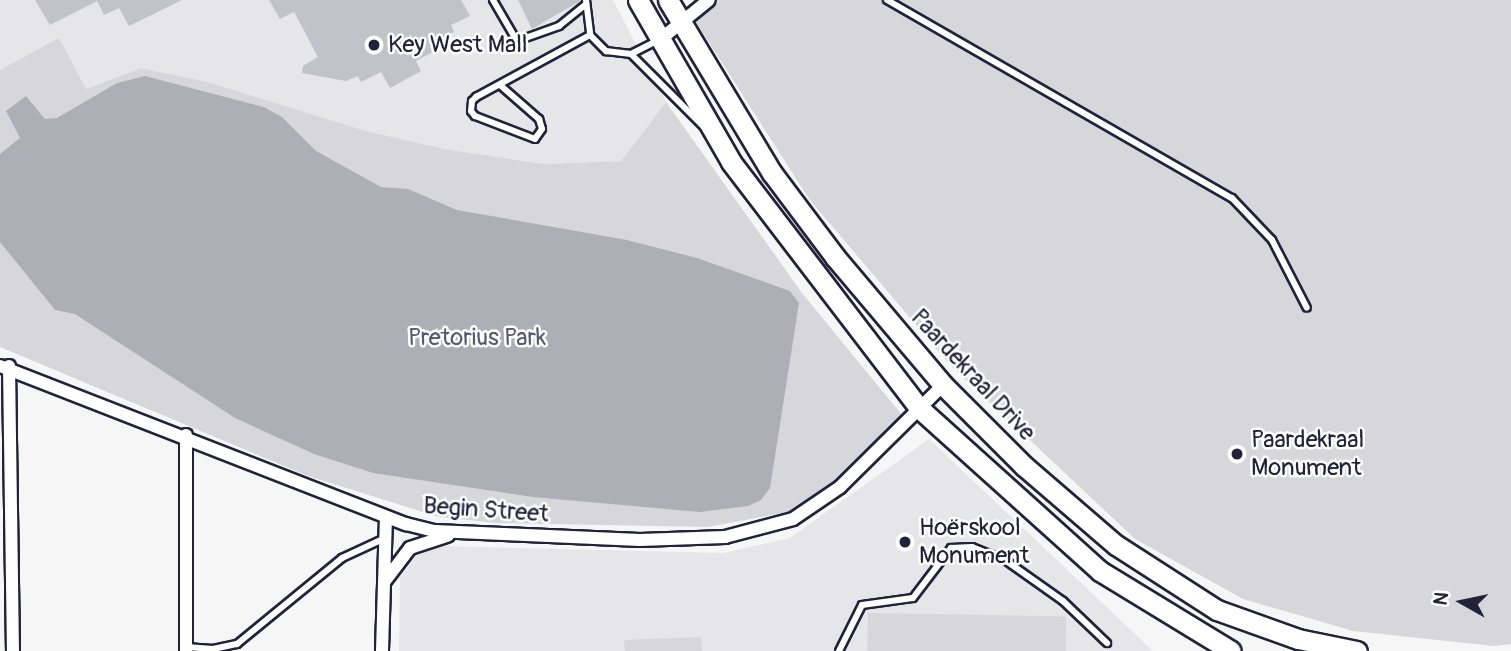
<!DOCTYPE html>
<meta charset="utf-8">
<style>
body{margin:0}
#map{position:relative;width:1511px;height:651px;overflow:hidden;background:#f6f6f7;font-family:Pangolin,sans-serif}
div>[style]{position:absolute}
.built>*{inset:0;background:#e6e6e9}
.green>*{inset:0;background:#d7d7db;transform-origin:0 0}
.water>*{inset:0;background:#aeaeb7}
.building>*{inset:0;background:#c2c2c9}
.roads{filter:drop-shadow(2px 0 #22223b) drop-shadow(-2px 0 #22223b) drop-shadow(0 2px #22223b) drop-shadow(0 -2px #22223b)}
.lane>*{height:6px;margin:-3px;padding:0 3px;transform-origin:3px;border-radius:3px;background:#fff}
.street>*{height:12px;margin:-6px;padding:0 6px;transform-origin:6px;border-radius:6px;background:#fff}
.primary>*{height:19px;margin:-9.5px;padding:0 9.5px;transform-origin:9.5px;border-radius:9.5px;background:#fff}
.dots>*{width:19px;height:19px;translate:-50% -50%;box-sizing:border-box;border:4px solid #fff;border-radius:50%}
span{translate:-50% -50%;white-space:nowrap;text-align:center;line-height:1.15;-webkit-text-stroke:5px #fff;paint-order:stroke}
.poi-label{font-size:24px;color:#22223b}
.left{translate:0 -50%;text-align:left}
.park-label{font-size:24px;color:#58586b}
.street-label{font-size:24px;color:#22223b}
.north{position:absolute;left:1427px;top:567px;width:70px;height:70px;-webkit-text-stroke:5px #fff;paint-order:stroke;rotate:279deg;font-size:19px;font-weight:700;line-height:28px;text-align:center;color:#22223b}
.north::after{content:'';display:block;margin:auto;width:24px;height:32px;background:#22223b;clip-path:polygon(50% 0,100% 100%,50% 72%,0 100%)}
</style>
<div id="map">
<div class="built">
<div style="clip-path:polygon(0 0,613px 0,666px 102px,621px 161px,543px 164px,445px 149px,366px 131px,208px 82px,141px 68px,86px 89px,0 70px)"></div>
<div style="clip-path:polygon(929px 439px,1153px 651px,399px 651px,400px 578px,416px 556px,441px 546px,723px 553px,790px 538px)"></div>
</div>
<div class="green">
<div style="clip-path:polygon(699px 0,1511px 0,1511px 644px,1494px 646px,1353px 631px,1243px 599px,1135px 539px,950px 365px,809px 199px,689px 11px)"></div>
<div style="clip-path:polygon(59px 38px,86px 89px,141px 68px,208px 82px,366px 131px,445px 149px,543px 164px,621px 161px,666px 102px,802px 293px,902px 415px,841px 476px,793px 511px,708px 527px,496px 523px,439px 517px,308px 476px,0 347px,0 70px)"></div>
<div style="left:868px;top:613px;width:198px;height:38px;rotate:1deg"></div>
<div style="clip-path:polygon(701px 637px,702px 651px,625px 651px,624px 640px)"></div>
</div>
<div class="water">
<div style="clip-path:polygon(145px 76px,264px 107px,282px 117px,316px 151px,381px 187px,408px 189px,457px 210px,627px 240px,697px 258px,790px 291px,799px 303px,770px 488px,761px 500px,748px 506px,700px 512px,533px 497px,373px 473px,314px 454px,235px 418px,75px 314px,55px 310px,0 242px,0 154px,20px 138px,6px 111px,26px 96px,45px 119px,57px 118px,117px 83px)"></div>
</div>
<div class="building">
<div style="clip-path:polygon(35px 0,182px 0,129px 26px,119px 8px,104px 15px,97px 1px,50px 25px)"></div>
<div style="clip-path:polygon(269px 0,461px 0,470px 16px,451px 25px,454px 32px,435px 41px,438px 49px,416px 61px,421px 71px,390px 88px,381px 72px,361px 82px,358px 76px,346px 81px,302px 73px,303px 66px,318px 57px,294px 12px,280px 19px)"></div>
<div style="clip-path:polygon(518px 0,580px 0,580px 1px,532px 29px)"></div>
</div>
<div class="roads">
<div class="lane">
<div style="left:493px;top:0;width:48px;rotate:59.7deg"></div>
<div style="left:517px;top:41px;width:45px;rotate:-19.7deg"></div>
<div style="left:559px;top:26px;width:35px;rotate:-39deg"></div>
<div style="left:586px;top:0;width:35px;rotate:83deg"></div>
<div style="left:590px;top:35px;width:23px;rotate:45deg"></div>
<div style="left:606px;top:51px;width:25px;rotate:7deg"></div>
<div style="left:631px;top:54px;width:29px;rotate:-27deg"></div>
<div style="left:887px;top:0;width:398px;rotate:29.9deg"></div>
<div style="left:1232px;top:198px;width:58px;rotate:46.4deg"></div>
<div style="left:1272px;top:240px;width:76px;rotate:62.8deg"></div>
<div style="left:631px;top:54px;width:102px;rotate:45deg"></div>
<div style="left:500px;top:85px;width:52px;rotate:41.1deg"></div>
<div style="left:539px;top:119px;width:10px;rotate:73deg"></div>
<div style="left:542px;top:129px;width:12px;rotate:125deg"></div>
<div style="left:535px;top:139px;width:64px;rotate:-159deg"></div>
<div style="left:475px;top:116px;width:6px;rotate:-129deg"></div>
<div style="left:471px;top:111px;width:10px;rotate:-84deg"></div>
<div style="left:472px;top:101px;width:6px;rotate:-45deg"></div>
<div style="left:476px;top:97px;width:130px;rotate:-28.5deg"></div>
<div style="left:186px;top:647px;width:27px;rotate:4deg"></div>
<div style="left:213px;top:649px;width:25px;rotate:-12deg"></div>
<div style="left:237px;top:644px;width:136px;rotate:-39.3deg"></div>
<div style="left:342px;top:558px;width:47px;rotate:-24.9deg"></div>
<div style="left:839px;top:651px;width:51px;rotate:-63.4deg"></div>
<div style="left:862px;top:605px;width:51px;rotate:-7.8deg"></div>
<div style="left:913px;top:598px;width:63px;rotate:-52.8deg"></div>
<div style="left:951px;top:548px;width:21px;rotate:-3deg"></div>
<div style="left:972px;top:547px;width:35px;rotate:22deg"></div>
<div style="left:1005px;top:560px;width:71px;rotate:35.3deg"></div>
<div style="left:1063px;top:601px;width:61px;rotate:43.7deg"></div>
</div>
<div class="street">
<div style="left:662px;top:38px;width:60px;rotate:-39deg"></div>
<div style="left:0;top:366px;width:436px;rotate:21.3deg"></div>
<div style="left:406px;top:524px;width:30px;rotate:14deg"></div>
<div style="left:435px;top:531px;width:205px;rotate:2.5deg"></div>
<div style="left:640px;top:540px;width:85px;rotate:-2deg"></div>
<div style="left:725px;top:537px;width:70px;rotate:-14.8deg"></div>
<div style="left:793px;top:519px;width:57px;rotate:-34.2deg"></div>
<div style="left:840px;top:487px;width:145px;rotate:-44.7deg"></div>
<div style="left:9px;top:366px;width:285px;rotate:89.2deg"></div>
<div style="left:385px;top:581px;width:41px;rotate:-52.9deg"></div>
<div style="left:410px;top:548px;width:40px;rotate:-18deg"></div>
<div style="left:186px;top:651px;width:216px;rotate:-90deg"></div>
<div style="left:382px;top:651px;width:134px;rotate:-88.3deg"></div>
</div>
<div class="primary">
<div style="left:638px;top:0;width:187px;rotate:60.1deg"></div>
<div style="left:731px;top:162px;width:311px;rotate:52.6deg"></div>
<div style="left:920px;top:409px;width:242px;rotate:42deg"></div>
<div style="left:1100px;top:571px;width:153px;rotate:31.4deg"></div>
<div style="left:668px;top:0;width:202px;rotate:59deg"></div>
<div style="left:772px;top:173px;width:105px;rotate:53.1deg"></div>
<div style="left:835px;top:257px;width:167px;rotate:49.8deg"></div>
<div style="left:943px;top:385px;width:115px;rotate:45deg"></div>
<div style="left:1024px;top:466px;width:121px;rotate:40.7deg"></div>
<div style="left:1116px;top:545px;width:120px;rotate:32.8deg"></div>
<div style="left:1217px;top:610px;width:86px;rotate:19.7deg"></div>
<div style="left:1298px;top:639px;width:60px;rotate:11.5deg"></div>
</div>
</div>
<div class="dots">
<div style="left:374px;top:45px;background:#22223b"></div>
<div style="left:1237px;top:454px;background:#22223b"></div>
<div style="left:905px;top:542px;background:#22223b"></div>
</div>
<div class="poi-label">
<span class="left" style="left:388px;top:45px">Key West Mall</span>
<span class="left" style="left:1251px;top:454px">Paardekraal<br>Monument</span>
<span class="left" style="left:919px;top:542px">Hoërskool<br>Monument</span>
</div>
<div class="park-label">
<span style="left:477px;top:338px">Pretorius Park</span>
</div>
<div class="street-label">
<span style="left:973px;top:375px;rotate:47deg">Paardekraal Drive</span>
<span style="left:486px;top:510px;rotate:4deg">Begin Street</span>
</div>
<div class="north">N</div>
</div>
